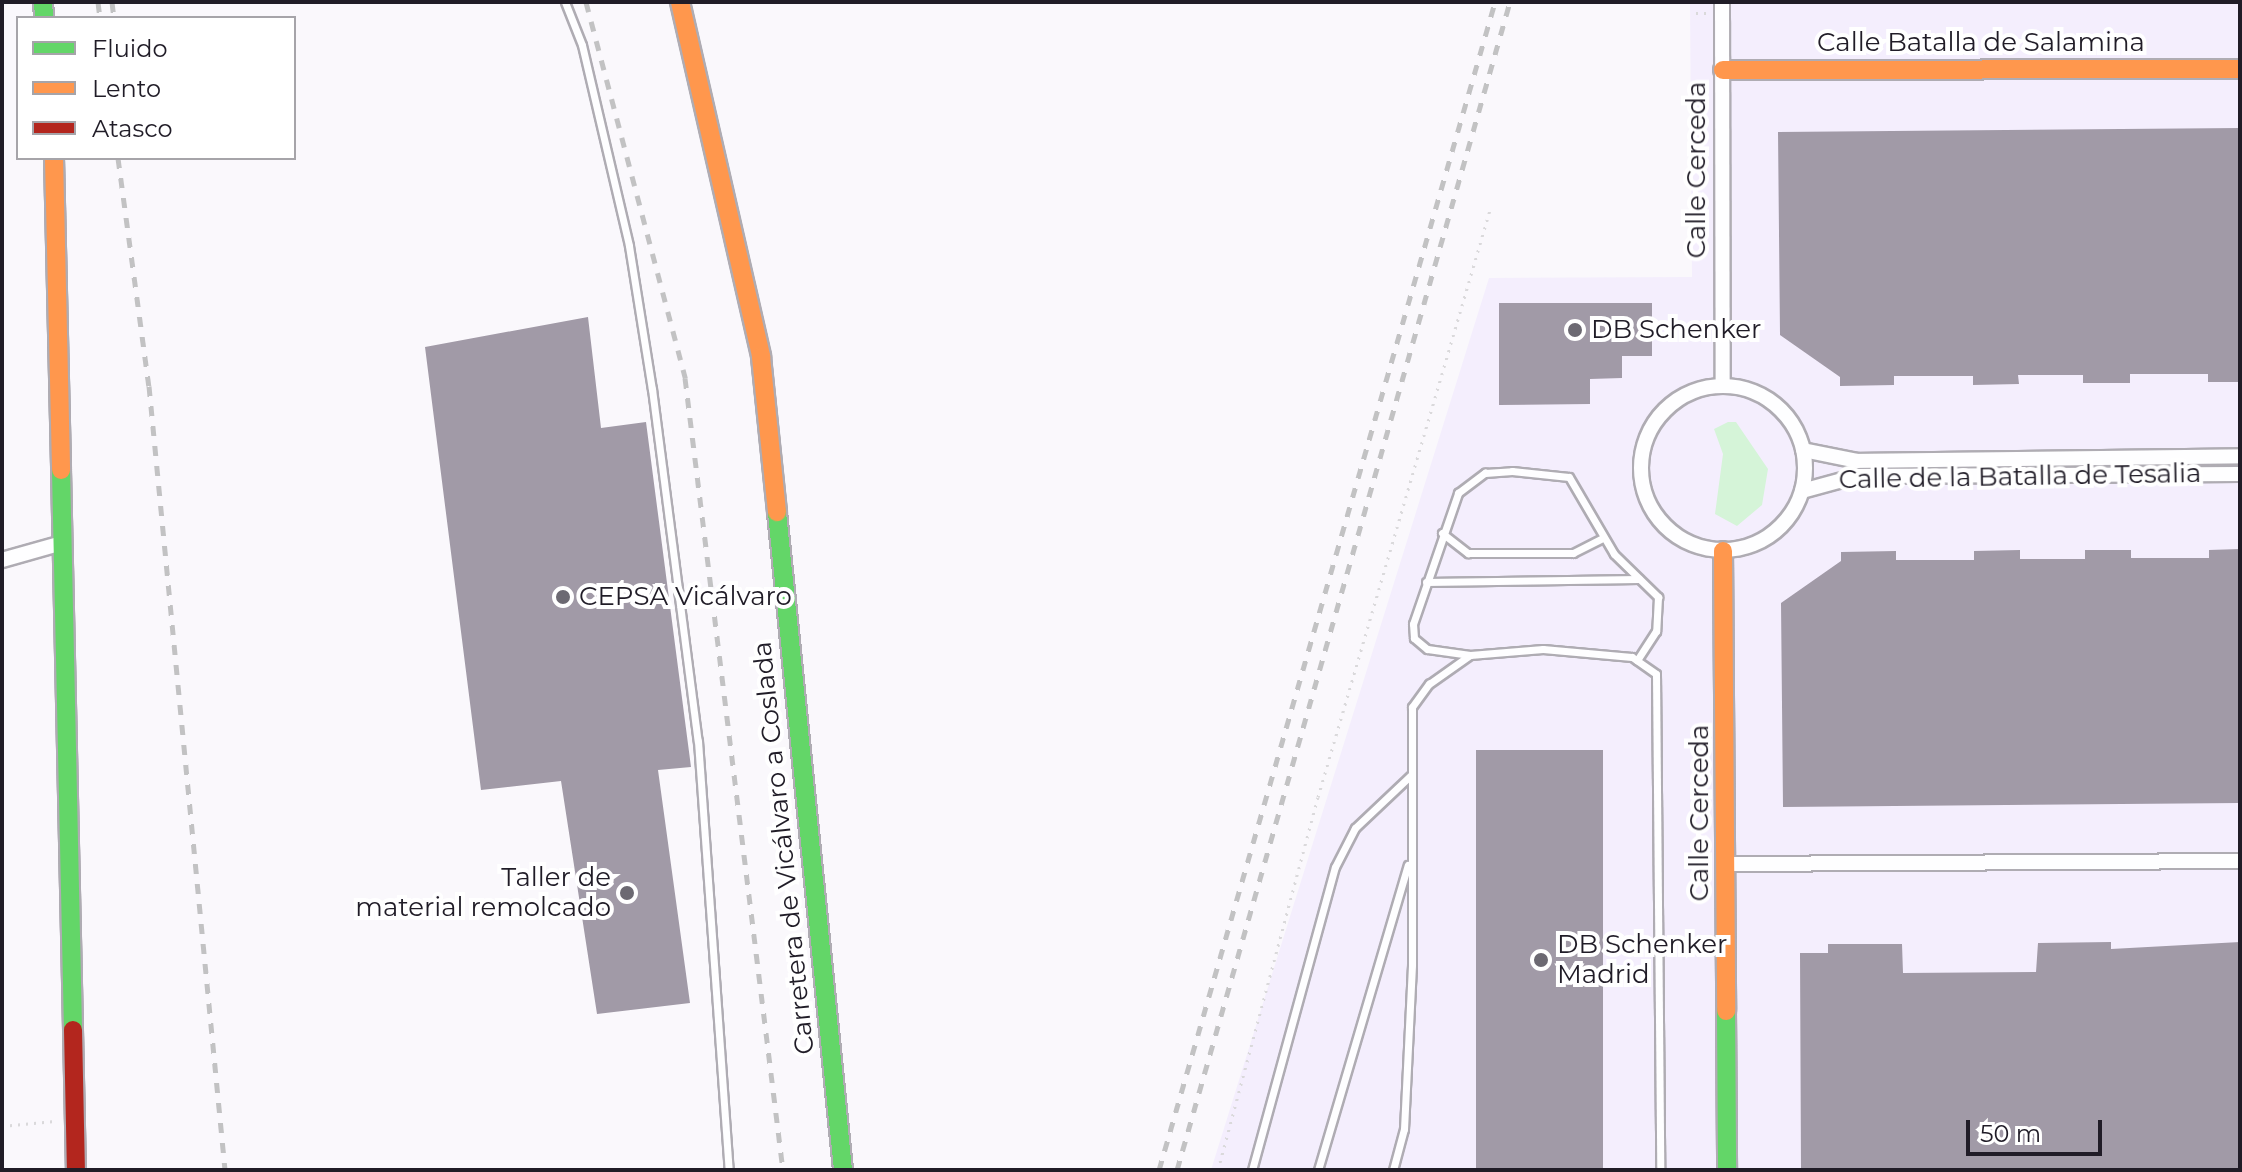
<!DOCTYPE html>
<meta charset="utf-8">
<style>
body{margin:0}
#map{position:relative;width:2242px;height:1172px;overflow:hidden;background:#faf8fc;font-family:Montserrat,sans-serif}
div>[style]{position:absolute}
.built>*{inset:0;background:#f4eefd}
.green>*{inset:0;background:#d5f4d8}
.building>*{inset:0;background:#a19aa7;transform-origin:0 0}
.path>*{height:3px;margin-top:-1.5px;transform-origin:0;background:repeating-linear-gradient(90deg,#dad9db 0 2px,transparent 0 8px)}
.roads{filter:drop-shadow(2px 0 #afacb3) drop-shadow(-2px 0 #afacb3) drop-shadow(0 2px #afacb3) drop-shadow(0 -2px #afacb3)}
.lane>*{height:7px;margin:-3.5px;padding:0 3.5px;transform-origin:3.5px;border-radius:3.5px;background:#fefeff}
.street>*{height:14px;margin:-7px;padding:0 7px;transform-origin:7px;border-radius:7px;background:#fefeff}
.street>.ring{margin:-7px;padding:0;box-sizing:content-box;background:none;border:14px solid #fefeff;border-radius:50%}
.fast>*{height:18px;margin:-9px;padding:0 9px;transform-origin:9px;border-radius:9px;background:#63d668}
.slow>*{height:18px;margin:-9px;padding:0 9px;transform-origin:9px;border-radius:9px;background:#ff974d}
.jam>*{height:18px;margin:-9px;padding:0 9px;transform-origin:9px;border-radius:9px;background:#b3261e}
.rail>*{height:5px;margin-top:-2.5px;transform-origin:0;background:repeating-linear-gradient(90deg,#c2c2c3 0 10px,transparent 0 20px)}
.dots>*{width:22px;height:22px;translate:-50% -50%;box-sizing:border-box;border:4px solid #fff;border-radius:50%}
span{translate:-50% -50%;white-space:nowrap;text-align:center;line-height:1.15;-webkit-text-stroke:8px #fff;paint-order:stroke}
.street-label{font-size:26px;color:#201c27}
.poi-label{font-size:26px;color:#201c27}
.left{translate:0 -50%;text-align:left}
.right{translate:-100% -50%;text-align:right}
.frame{position:absolute;inset:0;border:4px solid #201c27;pointer-events:none}
.legend{position:absolute;left:16px;top:16px;width:280px;height:144px;box-sizing:border-box;background:#fff;border:2px solid #a6a4a9;margin:0;padding:10px 14px;list-style:none;font-size:24px;color:#201c27}
.legend li{display:flex;align-items:center;gap:16px;height:40px}
.legend b{width:40px;border:2px solid #a6a4a9}
.scale{position:absolute;left:1966px;top:1120px;width:136px;height:36px;box-sizing:border-box;border:4px solid #201c27;border-top:0;padding-left:10px;font-size:24px;line-height:28px;white-space:nowrap;color:#201c27;-webkit-text-stroke:6px #fff;paint-order:stroke}
</style>
<div id="map">
<div class="built">
<div style="clip-path:polygon(1690px 2px,2240px 2px,2240px 1170px,1211px 1170px,1489px 278px,1692px 277px)"></div>
</div>
<div class="green">
<div style="clip-path:polygon(1728px 422px,1736px 422px,1768px 469px,1762px 505px,1737px 526px,1715px 514px,1723px 454px,1714px 429px)"></div>
</div>
<div class="building">
<div style="clip-path:polygon(2240px 128px,2240px 382px,2208px 382px,2208px 374px,2130px 374px,2130px 383px,2083px 383px,2083px 375px,2018px 375px,2019px 384px,1973px 385px,1973px 376px,1894px 376px,1894px 385px,1840px 386px,1840px 377px,1780px 335px,1778px 132px)"></div>
<div style="clip-path:polygon(1499px 303px,1652px 303px,1652px 356px,1622px 356px,1622px 378px,1590px 379px,1590px 404px,1499px 405px)"></div>
<div style="clip-path:polygon(588px 317px,601px 428px,646px 422px,691px 767px,658px 770px,690px 1003px,597px 1014px,561px 781px,481px 790px,425px 347px)"></div>
<div style="clip-path:polygon(2240px 549px,2240px 803px,1783px 807px,1781px 603px,1841px 561px,1841px 552px,1896px 551px,1896px 560px,1974px 560px,1974px 551px,2020px 550px,2020px 559px,2085px 559px,2085px 550px,2131px 550px,2131px 558px,2209px 558px,2209px 550px)"></div>
<div style="left:1476px;top:750px;width:127px;height:420px"></div>
<div style="clip-path:polygon(2111px 942px,2111px 949px,2240px 942px,2240px 1170px,1801px 1170px,1800px 953px,1828px 953px,1828px 944px,1902px 944px,1903px 973px,2036px 972px,2038px 943px)"></div>
</div>
<div class="path">
<div style="left:1696px;top:13px;width:10px"></div>
<div style="left:2px;top:1126px;width:53px;rotate:-5.4deg"></div>
<div style="left:1218px;top:1170px;width:386px;rotate:-75deg"></div>
<div style="left:1318px;top:797px;width:612px;rotate:-73.67deg"></div>
</div>
<div class="roads">
<div class="lane">
<div style="left:565px;top:2px;width:46px;rotate:68.4deg"></div>
<div style="left:582px;top:45px;width:206px;rotate:76.8deg"></div>
<div style="left:629px;top:246px;width:145px;rotate:80.9deg"></div>
<div style="left:652px;top:389px;width:355px;rotate:82.6deg"></div>
<div style="left:698px;top:741px;width:430px;rotate:85.9deg"></div>
<div style="left:1442px;top:533px;width:33px;rotate:38deg"></div>
<div style="left:1468px;top:553px;width:105px"></div>
<div style="left:1573px;top:553px;width:33px;rotate:-27deg"></div>
<div style="left:1426px;top:582px;width:213px;rotate:-0.8deg"></div>
<div style="left:1470px;top:655px;width:43px;rotate:-172.1deg"></div>
<div style="left:1427px;top:649px;width:17px;rotate:-140deg"></div>
<div style="left:1414px;top:638px;width:14px;rotate:-94deg"></div>
<div style="left:1413px;top:624px;width:139px;rotate:-71deg"></div>
<div style="left:1458px;top:493px;width:34px;rotate:-37deg"></div>
<div style="left:1485px;top:473px;width:27px;rotate:-4deg"></div>
<div style="left:1512px;top:471px;width:57px;rotate:6deg"></div>
<div style="left:1569px;top:477px;width:89px;rotate:59.7deg"></div>
<div style="left:1614px;top:554px;width:62px;rotate:44.3deg"></div>
<div style="left:1658px;top:597px;width:34px;rotate:93deg"></div>
<div style="left:1656px;top:631px;width:35px;rotate:123deg"></div>
<div style="left:1252px;top:1170px;width:314px;rotate:-74.7deg"></div>
<div style="left:1335px;top:867px;width:44px;rotate:-62.9deg"></div>
<div style="left:1355px;top:828px;width:76px;rotate:-43.4deg"></div>
<div style="left:1318px;top:1170px;width:318px;rotate:-73.6deg"></div>
<div style="left:1393px;top:1170px;width:42px;rotate:-75deg"></div>
<div style="left:1404px;top:1129px;width:165px;rotate:-87.2deg"></div>
<div style="left:1412px;top:964px;width:257px;rotate:-90deg"></div>
<div style="left:1412px;top:707px;width:29px;rotate:-54deg"></div>
<div style="left:1429px;top:684px;width:50px;rotate:-35.3deg"></div>
<div style="left:1470px;top:655px;width:73px;rotate:-4.7deg"></div>
<div style="left:1543px;top:649px;width:89px;rotate:5.1deg"></div>
<div style="left:1632px;top:657px;width:29px;rotate:35deg"></div>
<div style="left:1656px;top:674px;width:496px;rotate:89.5deg"></div>
</div>
<div class="street">
<div style="left:1722px;top:2px;width:384px;rotate:89.9deg"></div>
<div class="ring" style="left:1641px;top:386px;width:150px;height:150px"></div>
<div style="left:1803px;top:450px;width:55px;rotate:11.5deg"></div>
<div style="left:1857px;top:461px;width:383px;rotate:-0.7deg"></div>
<div style="left:1802px;top:491px;width:57px;rotate:-15.3deg"></div>
<div style="left:1857px;top:476px;width:383px;rotate:-0.3deg"></div>
<div style="left:2px;top:560px;width:62px;rotate:-15.8deg"></div>
<div style="left:1726px;top:864px;width:514px;rotate:-0.33deg"></div>
</div>
<div class="fast">
<div style="left:43px;top:2px;width:16px;rotate:86deg"></div>
<div style="left:61px;top:470px;width:560px;rotate:88.77deg"></div>
<div style="left:777px;top:512px;width:661px;rotate:84.27deg"></div>
<div style="left:1726px;top:1011px;width:159px;rotate:89.6deg"></div>
</div>
<div class="slow">
<div style="left:680px;top:2px;width:364px;rotate:77.1deg"></div>
<div style="left:761px;top:357px;width:156px;rotate:84.1deg"></div>
<div style="left:1723px;top:70px;width:517px;rotate:-0.11deg"></div>
<div style="left:54px;top:158px;width:312px;rotate:88.7deg"></div>
<div style="left:1723px;top:551px;width:460px;rotate:89.6deg"></div>
</div>
<div class="jam">
<div style="left:73px;top:1030px;width:140px;rotate:88.8deg"></div>
</div>
</div>
<div class="rail">
<div style="left:98px;top:2px;width:16px;rotate:83deg"></div>
<div style="left:112px;top:2px;width:16px;rotate:83deg"></div>
<div style="left:586px;top:2px;width:389px;rotate:75.2deg"></div>
<div style="left:685px;top:378px;width:798px;rotate:82.95deg"></div>
<div style="left:118px;top:158px;width:230px;rotate:82.3deg"></div>
<div style="left:149px;top:386px;width:788px;rotate:84.46deg"></div>
<div style="left:1159px;top:1170px;width:1215px;rotate:-73.95deg"></div>
<div style="left:1177px;top:1170px;width:1215px;rotate:-74.09deg"></div>
</div>
<div class="dots">
<div style="left:1575px;top:330px;background:#6c6972"></div>
<div style="left:563px;top:597px;background:#6c6972"></div>
<div style="left:627px;top:893px;background:#6c6972"></div>
<div style="left:1541px;top:960px;background:#6c6972"></div>
</div>
<div class="street-label">
<span style="left:1981px;top:43px">Calle Batalla de Salamina</span>
<span style="left:1697px;top:170px;rotate:-90deg">Calle Cerceda</span>
<span style="left:2020px;top:477px;rotate:-1deg">Calle de la Batalla de Tesalia</span>
<span style="left:1700px;top:813px;rotate:-90deg">Calle Cerceda</span>
<span style="left:784px;top:848px;rotate:-96deg">Carretera de Vicálvaro a Coslada</span>
</div>
<div class="poi-label">
<span class="left" style="left:1591px;top:330px">DB Schenker</span>
<span class="left" style="left:579px;top:597px">CEPSA Vicálvaro</span>
<span class="right" style="left:611px;top:893px">Taller de<br>material remolcado</span>
<span class="left" style="left:1557px;top:960px">DB Schenker<br>Madrid</span>
</div>
<div class="frame"></div>
<ul class="legend">
<li><b style="height:10px;background:#63d668"></b>Fluido</li>
<li><b style="height:10px;background:#ff974d"></b>Lento</li>
<li><b style="height:10px;background:#b3261e"></b>Atasco</li>
</ul>
<div class="scale">50 m</div>
</div>
